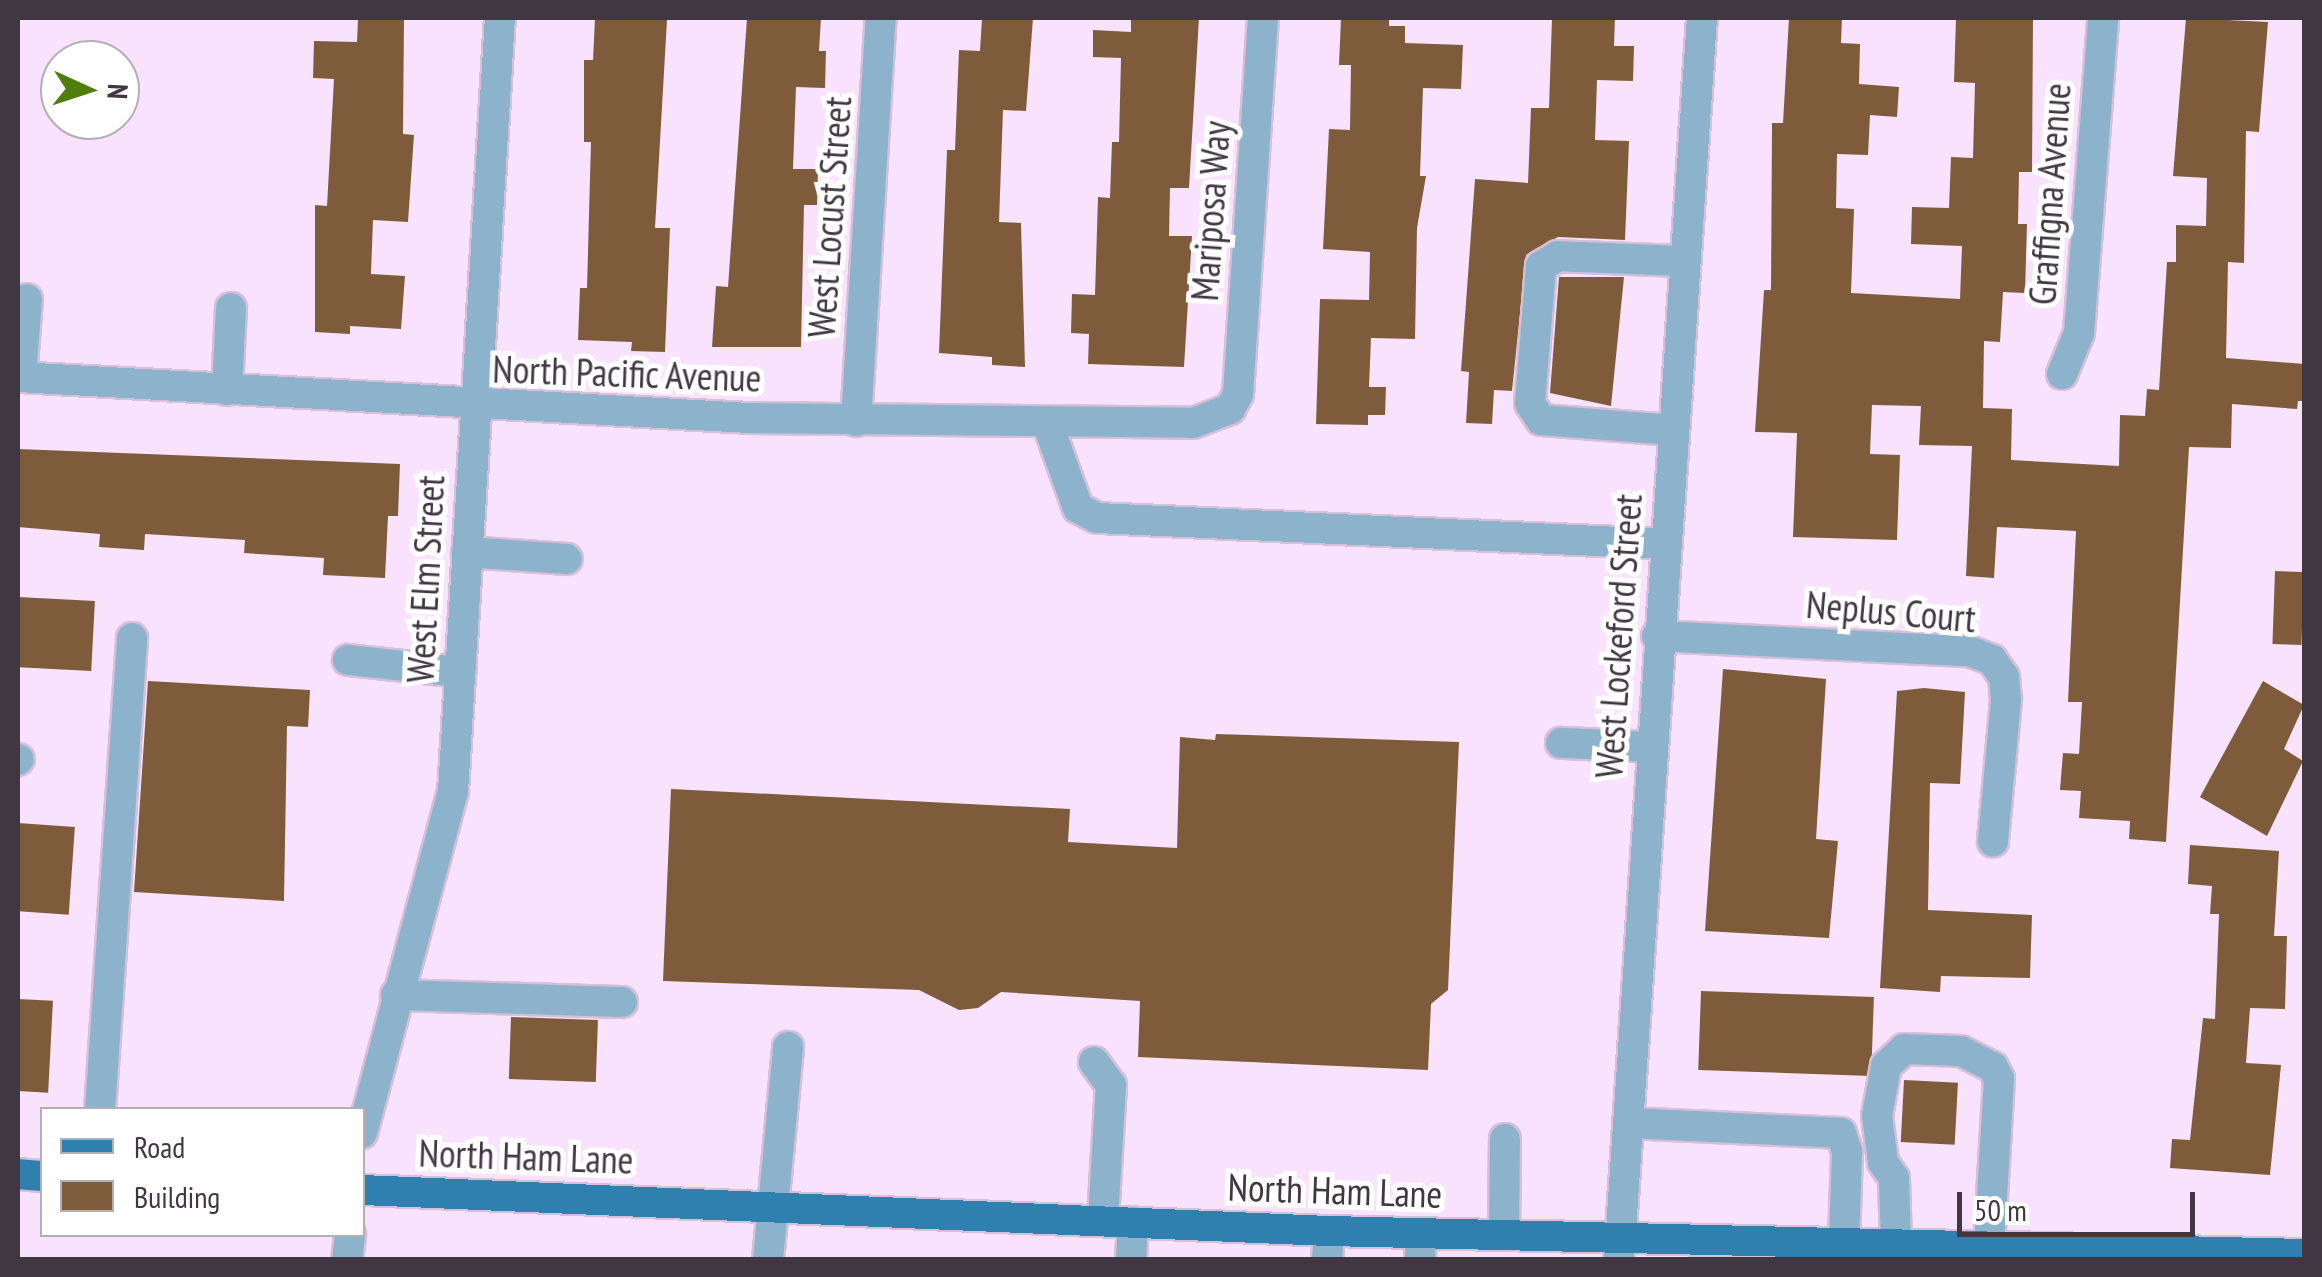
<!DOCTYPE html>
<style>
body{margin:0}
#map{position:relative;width:2322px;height:1277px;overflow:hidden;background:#f9e2fe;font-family:"PT Sans Narrow",sans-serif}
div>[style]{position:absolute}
.building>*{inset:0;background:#7e5c3b;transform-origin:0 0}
.roads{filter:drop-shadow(2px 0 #d4c0d8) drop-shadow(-2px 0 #d4c0d8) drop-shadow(0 2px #d4c0d8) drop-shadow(0 -2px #d4c0d8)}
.minor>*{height:30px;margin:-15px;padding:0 15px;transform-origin:15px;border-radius:15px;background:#8cb2cc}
.major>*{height:30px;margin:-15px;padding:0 15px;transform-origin:15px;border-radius:15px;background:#2f80af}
span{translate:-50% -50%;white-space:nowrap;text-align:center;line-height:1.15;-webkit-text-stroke:10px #fff;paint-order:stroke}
.street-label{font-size:38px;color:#403742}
.frame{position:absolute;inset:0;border:20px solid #403742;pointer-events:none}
.legend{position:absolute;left:40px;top:1107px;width:325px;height:130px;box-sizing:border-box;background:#fff;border:2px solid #b3afb3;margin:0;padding:12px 18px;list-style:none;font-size:30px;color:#403742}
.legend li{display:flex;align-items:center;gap:20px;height:50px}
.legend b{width:50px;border:2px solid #b3afb3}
.north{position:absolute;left:40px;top:40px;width:100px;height:100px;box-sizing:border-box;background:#fff;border:2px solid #b3afb3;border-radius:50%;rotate:93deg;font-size:28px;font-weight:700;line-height:40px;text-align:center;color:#403742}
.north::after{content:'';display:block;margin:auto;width:35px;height:45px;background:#4f7f0a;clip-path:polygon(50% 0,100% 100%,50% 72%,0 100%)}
.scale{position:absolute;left:1957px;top:1192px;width:238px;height:45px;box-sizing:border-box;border:5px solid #403742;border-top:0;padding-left:12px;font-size:30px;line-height:35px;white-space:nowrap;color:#403742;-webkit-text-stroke:8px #fff;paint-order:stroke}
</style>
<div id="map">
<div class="building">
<div style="clip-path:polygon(358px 18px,404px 18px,403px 134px,414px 135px,408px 222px,373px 220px,371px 274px,405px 276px,401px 329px,350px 326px,350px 334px,315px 332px,315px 205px,327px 206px,334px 79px,313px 78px,314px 41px,357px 42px)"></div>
<div style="clip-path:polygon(595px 18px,667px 20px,655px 228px,670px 228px,665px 352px,631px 351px,632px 342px,578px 340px,580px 288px,587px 288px,591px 142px,584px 142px,584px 60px,593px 60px)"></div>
<div style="clip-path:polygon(747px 18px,821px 18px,819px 51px,826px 51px,825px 88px,796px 87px,793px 169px,818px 169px,817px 205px,804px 205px,801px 347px,712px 347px,716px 286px,728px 287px)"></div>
<div style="clip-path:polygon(982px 18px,1033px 18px,1026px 111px,1003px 110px,999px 222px,1021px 223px,1025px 367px,992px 365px,992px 357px,939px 353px,947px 150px,955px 150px,959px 50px,980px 51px)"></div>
<div style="clip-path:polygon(1131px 18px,1199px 18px,1189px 188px,1170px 188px,1169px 236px,1192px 236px,1184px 367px,1088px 364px,1089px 334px,1071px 333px,1072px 294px,1095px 295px,1098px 197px,1110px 198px,1112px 142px,1119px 142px,1121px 58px,1093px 57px,1093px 30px,1131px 32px)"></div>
<div style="clip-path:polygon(1341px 18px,1389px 18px,1389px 26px,1405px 26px,1405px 43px,1463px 45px,1461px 89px,1423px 88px,1420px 176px,1426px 176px,1417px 228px,1415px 339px,1371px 338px,1369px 387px,1386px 387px,1385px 415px,1368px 415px,1368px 425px,1316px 424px,1320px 299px,1369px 300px,1370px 252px,1323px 249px,1329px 129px,1350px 130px,1351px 65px,1339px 65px)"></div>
<div style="clip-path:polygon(1552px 18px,1615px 18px,1614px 46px,1634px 46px,1633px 81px,1597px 80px,1595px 140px,1629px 141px,1625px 240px,1558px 237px,1526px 255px,1512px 391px,1494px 390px,1492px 424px,1466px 423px,1469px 372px,1461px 371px,1475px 179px,1528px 183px,1531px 108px,1549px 108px)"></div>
<div style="clip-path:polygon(1789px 18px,1842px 18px,1841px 43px,1860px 44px,1859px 84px,1899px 87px,1897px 117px,1870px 115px,1868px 155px,1837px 154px,1836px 208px,1854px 209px,1851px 293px,1960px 299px,1962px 246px,1911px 244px,1912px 207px,1949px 208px,1951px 157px,1973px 158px,1975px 83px,1954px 82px,1956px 18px,2033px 18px,2032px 172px,2019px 172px,2018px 224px,2027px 224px,2025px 293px,2003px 292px,2000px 342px,1984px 341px,1983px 408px,2012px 409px,2011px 460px,2119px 466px,2120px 415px,2145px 416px,2147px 389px,2159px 390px,2167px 262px,2176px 262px,2176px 225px,2206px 226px,2207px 178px,2173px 176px,2186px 18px,2268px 22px,2259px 132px,2246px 131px,2244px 263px,2228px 262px,2226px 358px,2304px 364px,2304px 401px,2298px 401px,2297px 409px,2232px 404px,2231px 448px,2189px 447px,2166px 842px,2129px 839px,2130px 821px,2079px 818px,2081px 791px,2060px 790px,2063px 753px,2079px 754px,2082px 702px,2068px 702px,2076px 531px,1997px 527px,1994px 578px,1966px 576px,1972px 446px,1919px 445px,1921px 406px,1872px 405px,1870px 454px,1900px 455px,1897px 540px,1793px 537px,1797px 433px,1755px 432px,1764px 290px,1771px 290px,1772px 123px,1783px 123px)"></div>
<div style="clip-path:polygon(1559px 277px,1624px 277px,1611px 406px,1550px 393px)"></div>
<div style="clip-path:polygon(18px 449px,400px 464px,398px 516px,388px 516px,385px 578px,323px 575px,324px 558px,244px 553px,245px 540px,145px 534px,144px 550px,99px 547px,100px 534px,18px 527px)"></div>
<div style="left:2275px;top:571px;width:29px;height:73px;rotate:2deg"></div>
<div style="left:18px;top:597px;width:77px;height:70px;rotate:3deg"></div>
<div style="clip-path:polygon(1723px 669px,1826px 679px,1816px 839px,1838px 841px,1829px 938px,1705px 931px)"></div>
<div style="clip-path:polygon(148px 681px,310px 690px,308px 727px,287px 726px,284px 901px,134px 892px)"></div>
<div style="clip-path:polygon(2263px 681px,2304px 705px,2284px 749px,2303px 761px,2267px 836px,2200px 797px)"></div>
<div style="clip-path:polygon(1924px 688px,1965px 692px,1960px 784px,1930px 783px,1928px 910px,2032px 915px,2030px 978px,1941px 976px,1940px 992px,1880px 988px,1897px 691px)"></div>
<div style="clip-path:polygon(1216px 734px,1459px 742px,1448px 990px,1431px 1004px,1428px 1070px,1138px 1057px,1140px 1001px,1001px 992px,978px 1008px,959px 1010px,919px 990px,663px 981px,671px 789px,1070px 809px,1068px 842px,1177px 848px,1180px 737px,1215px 740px)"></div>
<div style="left:18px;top:823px;width:57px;height:88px;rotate:4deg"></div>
<div style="clip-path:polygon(2190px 845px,2279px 851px,2274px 936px,2287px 936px,2285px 1009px,2250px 1008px,2246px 1063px,2281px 1065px,2270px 1175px,2170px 1168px,2172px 1139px,2190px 1140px,2203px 1018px,2215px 1019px,2219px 914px,2210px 914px,2212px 886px,2188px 884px)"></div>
<div style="left:1701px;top:991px;width:173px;height:79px;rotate:2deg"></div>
<div style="left:18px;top:999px;width:35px;height:92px;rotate:3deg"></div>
<div style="left:511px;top:1017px;width:87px;height:62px;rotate:2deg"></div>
<div style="left:1904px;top:1080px;width:54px;height:62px;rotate:3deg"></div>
</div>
<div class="roads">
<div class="minor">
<div style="left:2062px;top:374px;width:44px;rotate:-67.5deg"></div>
<div style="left:2079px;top:333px;width:316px;rotate:-85.6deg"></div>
<div style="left:18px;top:377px;width:731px;rotate:3.21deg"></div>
<div style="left:748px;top:418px;width:445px;rotate:0.6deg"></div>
<div style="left:1193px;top:423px;width:40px;rotate:-21deg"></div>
<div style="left:1230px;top:409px;width:17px;rotate:-62deg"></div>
<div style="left:1238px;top:394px;width:377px;rotate:-86.2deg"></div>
<div style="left:21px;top:377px;width:78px;rotate:-85.6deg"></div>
<div style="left:227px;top:390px;width:82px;rotate:-87.2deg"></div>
<div style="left:856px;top:421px;width:404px;rotate:-86.5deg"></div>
<div style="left:1047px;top:422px;width:91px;rotate:70.2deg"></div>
<div style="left:1078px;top:508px;width:21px;rotate:28deg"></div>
<div style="left:1097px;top:518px;width:568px;rotate:2.63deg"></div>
<div style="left:1672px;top:430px;width:131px;rotate:-175.6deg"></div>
<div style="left:1541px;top:420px;width:20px;rotate:-123deg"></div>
<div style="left:1530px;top:403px;width:137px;rotate:-85.4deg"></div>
<div style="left:1541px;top:266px;width:20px;rotate:-30deg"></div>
<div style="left:1558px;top:256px;width:126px;rotate:2.3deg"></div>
<div style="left:467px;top:552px;width:100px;rotate:4deg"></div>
<div style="left:1657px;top:636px;width:312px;rotate:2.8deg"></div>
<div style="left:1969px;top:651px;width:25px;rotate:21deg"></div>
<div style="left:1992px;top:660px;width:21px;rotate:55deg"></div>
<div style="left:2004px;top:677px;width:23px;rotate:85deg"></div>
<div style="left:2006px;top:700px;width:142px;rotate:95.3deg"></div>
<div style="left:348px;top:660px;width:113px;rotate:6.1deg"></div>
<div style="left:1561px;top:743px;width:90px;rotate:2.5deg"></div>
<div style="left:18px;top:760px;width:1px;rotate:-45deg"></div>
<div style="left:396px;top:995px;width:226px;rotate:1.8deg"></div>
<div style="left:1094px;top:1062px;width:29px;rotate:54deg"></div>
<div style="left:1111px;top:1085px;width:136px;rotate:93.4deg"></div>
<div style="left:100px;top:1110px;width:473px;rotate:-86.1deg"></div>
<div style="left:1628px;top:1123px;width:213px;rotate:2.7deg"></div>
<div style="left:1841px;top:1133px;width:20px;rotate:72deg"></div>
<div style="left:1847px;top:1152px;width:91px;rotate:91.9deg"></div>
<div style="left:362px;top:1133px;width:353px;rotate:-75.1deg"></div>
<div style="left:453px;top:792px;width:775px;rotate:-86.53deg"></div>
<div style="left:1504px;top:1235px;width:96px;rotate:-89.4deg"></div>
<div style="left:1896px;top:1243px;width:65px;rotate:-91.8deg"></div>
<div style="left:1894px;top:1178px;width:19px;rotate:-125deg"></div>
<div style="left:1883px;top:1162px;width:46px;rotate:-97.4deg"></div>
<div style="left:1877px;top:1116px;width:51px;rotate:-79.8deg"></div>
<div style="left:1886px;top:1066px;width:25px;rotate:-43deg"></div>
<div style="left:1904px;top:1049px;width:57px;rotate:2deg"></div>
<div style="left:1961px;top:1051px;width:36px;rotate:27deg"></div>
<div style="left:1993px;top:1067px;width:13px;rotate:63deg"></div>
<div style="left:1999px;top:1079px;width:166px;rotate:93.4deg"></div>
<div style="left:347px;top:1260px;width:26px;rotate:-83deg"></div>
<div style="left:768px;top:1260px;width:214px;rotate:-84.6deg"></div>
<div style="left:1131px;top:1260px;width:38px;rotate:-87deg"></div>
<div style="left:1327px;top:1260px;width:29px;rotate:-86deg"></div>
<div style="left:1420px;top:1260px;width:27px;rotate:-88deg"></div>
<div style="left:1619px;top:1260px;width:1245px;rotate:-86.18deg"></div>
</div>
<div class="major">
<div style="left:18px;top:1174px;width:24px;rotate:5deg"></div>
<div style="left:362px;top:1190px;width:968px;rotate:2.43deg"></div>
<div style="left:1329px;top:1231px;width:975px;rotate:1.35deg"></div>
</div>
</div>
<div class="street-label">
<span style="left:2049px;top:194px;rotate:-86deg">Graffigna Avenue</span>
<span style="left:1210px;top:211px;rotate:-86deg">Mariposa Way</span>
<span style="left:829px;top:217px;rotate:-86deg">West Locust Street</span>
<span style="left:627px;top:373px;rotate:2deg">North Pacific Avenue</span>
<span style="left:425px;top:579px;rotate:-87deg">West Elm Street</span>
<span style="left:1891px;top:611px;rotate:5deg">Neplus Court</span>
<span style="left:1618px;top:636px;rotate:-86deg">West Lockeford Street</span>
<span style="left:526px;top:1156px;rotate:2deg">North Ham Lane</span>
<span style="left:1335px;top:1190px;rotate:2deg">North Ham Lane</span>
</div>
<div class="frame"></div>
<ul class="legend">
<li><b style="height:12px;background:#2f80af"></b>Road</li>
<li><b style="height:28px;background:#7e5c3b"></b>Building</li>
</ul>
<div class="north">N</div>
<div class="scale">50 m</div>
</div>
